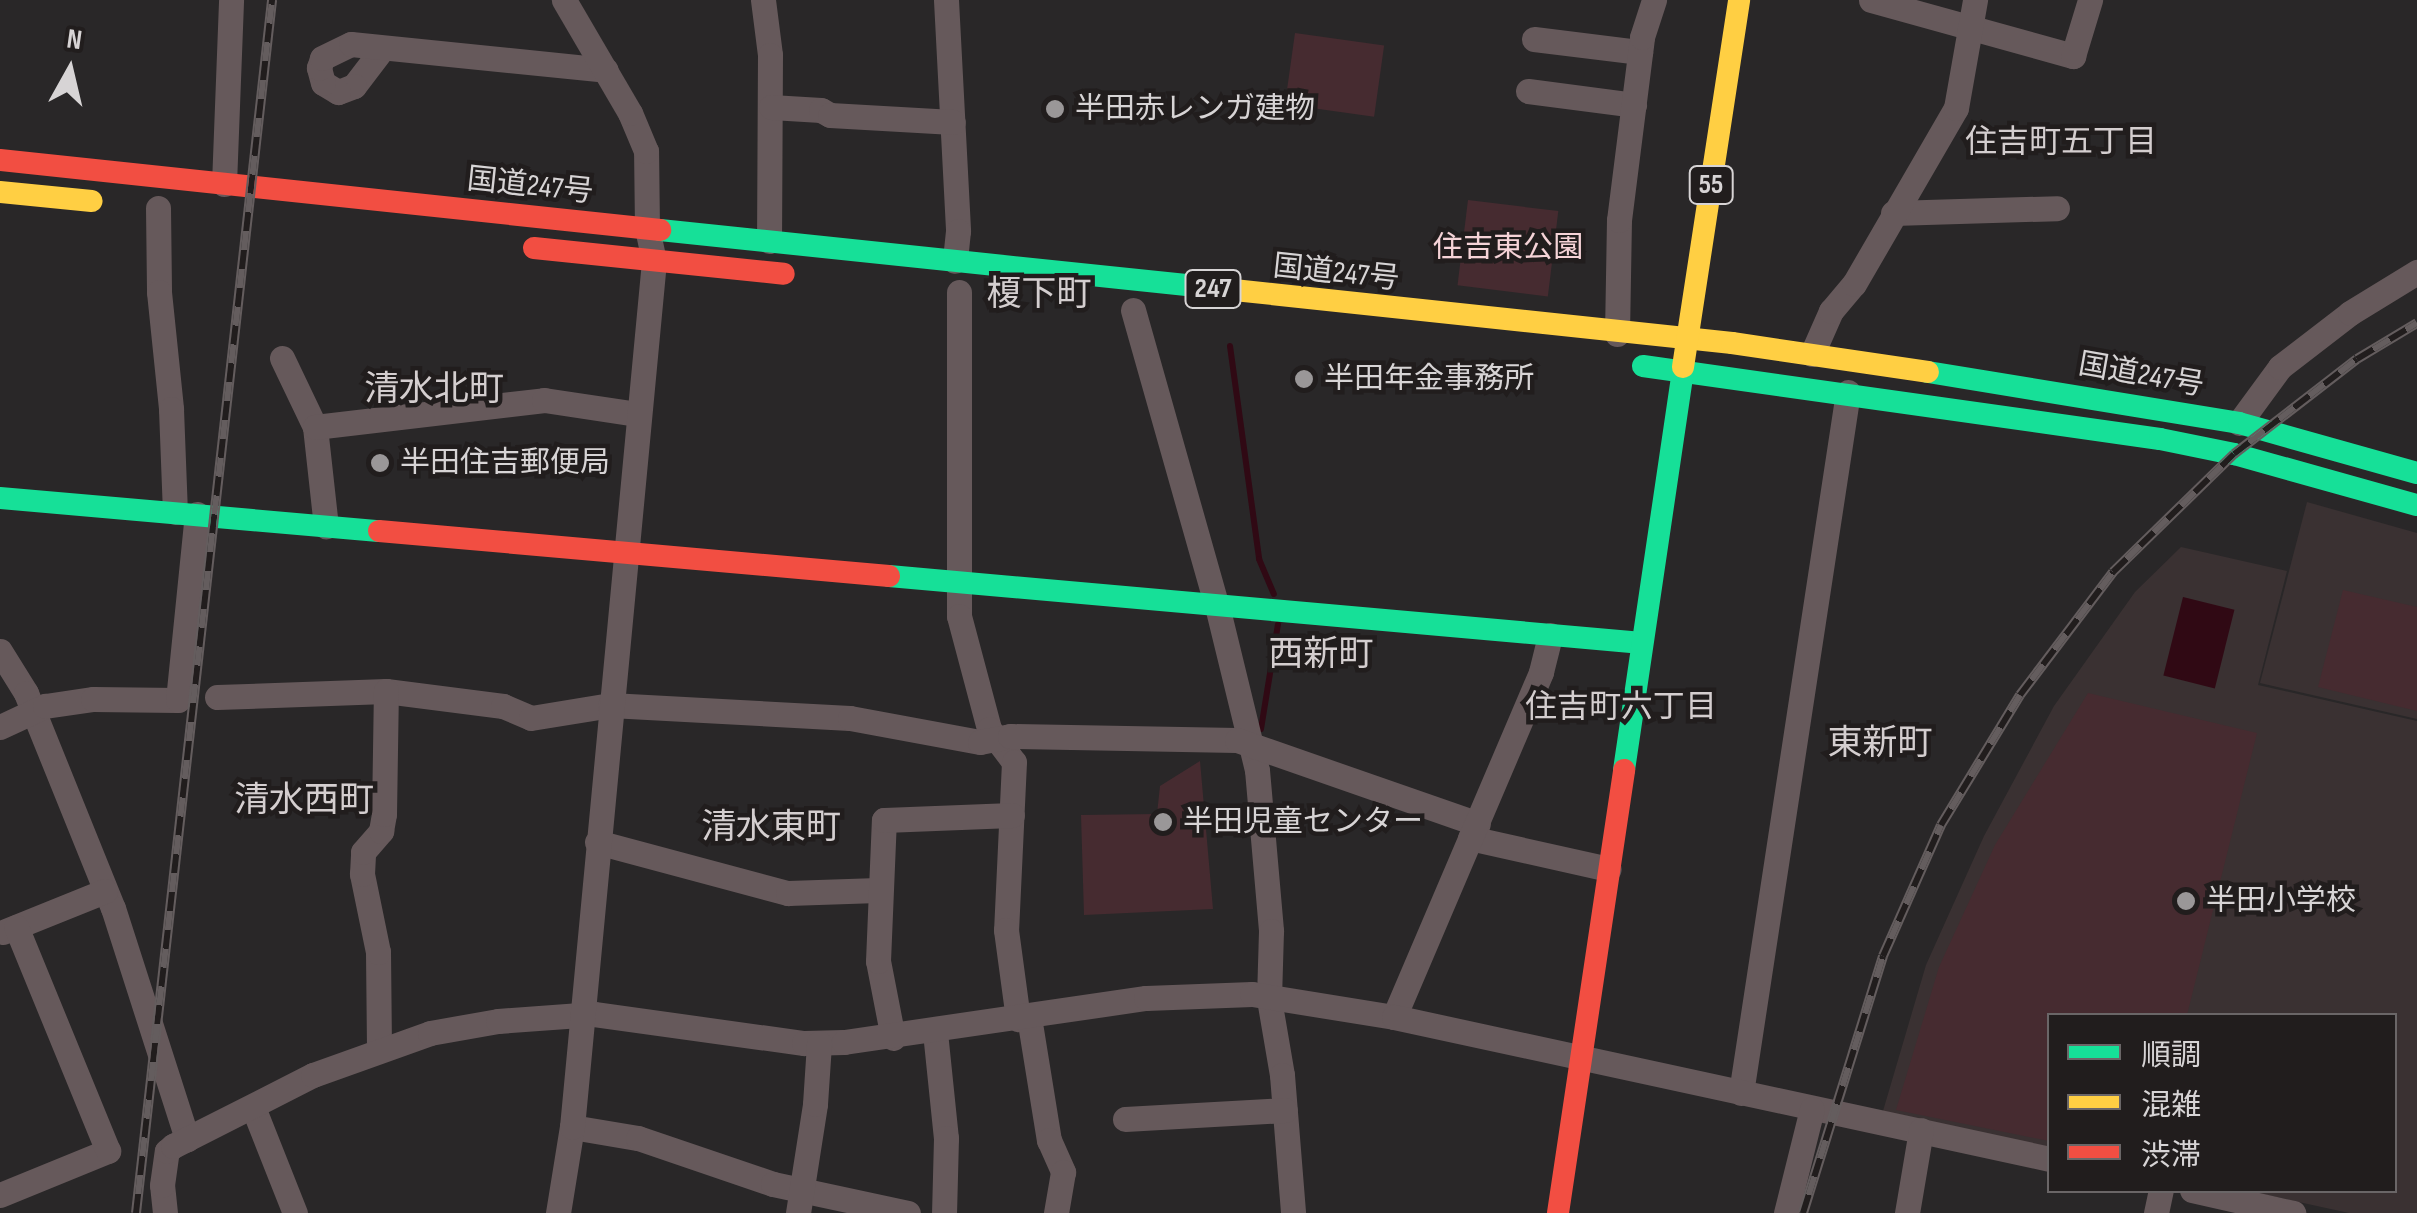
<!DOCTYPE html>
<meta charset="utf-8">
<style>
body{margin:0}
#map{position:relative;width:2417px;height:1213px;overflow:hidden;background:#292728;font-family:"Sofia Sans Condensed","Noto Sans JP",sans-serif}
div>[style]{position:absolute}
.built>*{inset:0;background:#3a3132}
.green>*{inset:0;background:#462b30;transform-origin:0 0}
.water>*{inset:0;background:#300914;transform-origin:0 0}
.stream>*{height:6px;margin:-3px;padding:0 3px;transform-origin:3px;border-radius:3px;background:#300914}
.street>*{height:25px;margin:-12.5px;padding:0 12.5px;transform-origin:12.5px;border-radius:12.5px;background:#66595b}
.fast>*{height:22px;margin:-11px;padding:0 11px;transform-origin:11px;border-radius:11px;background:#16e098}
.slow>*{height:22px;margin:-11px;padding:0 11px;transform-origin:11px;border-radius:11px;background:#ffcf43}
.jam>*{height:22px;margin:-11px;padding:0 11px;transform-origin:11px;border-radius:11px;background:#f24e42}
.rail>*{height:10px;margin-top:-5px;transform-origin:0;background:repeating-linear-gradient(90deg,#211d1d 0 19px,#645d5e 0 38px);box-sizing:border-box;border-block:2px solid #645d5e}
.dots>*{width:28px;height:28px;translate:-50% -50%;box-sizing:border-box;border:5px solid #211d1d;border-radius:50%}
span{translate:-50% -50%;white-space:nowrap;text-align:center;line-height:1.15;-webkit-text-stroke:9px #211d1d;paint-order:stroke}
.shield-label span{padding:2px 8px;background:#211d1d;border:2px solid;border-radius:8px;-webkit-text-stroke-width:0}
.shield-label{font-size:28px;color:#d7d4d5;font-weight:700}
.poi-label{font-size:30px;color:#d7d4d5}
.left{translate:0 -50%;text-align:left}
.street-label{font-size:30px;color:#d7d4d5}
.park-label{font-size:30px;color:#f5d3d7}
.neighbourhood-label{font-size:32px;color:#d4cecf}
.quarter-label{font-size:35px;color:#d4cecf}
.legend{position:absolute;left:2047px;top:1013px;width:350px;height:180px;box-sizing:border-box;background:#211d1d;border:2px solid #6a6667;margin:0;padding:12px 18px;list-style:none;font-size:30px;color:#d7d4d5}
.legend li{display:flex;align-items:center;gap:20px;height:50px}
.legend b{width:50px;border:2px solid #6a6667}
.north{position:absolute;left:20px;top:20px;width:100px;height:100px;-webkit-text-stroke:8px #211d1d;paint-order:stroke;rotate:8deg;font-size:28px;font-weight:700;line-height:40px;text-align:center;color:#d7d4d5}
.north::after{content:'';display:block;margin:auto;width:35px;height:45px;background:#d7d4d5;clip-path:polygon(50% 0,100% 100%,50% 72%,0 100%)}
</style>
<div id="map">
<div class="built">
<div style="clip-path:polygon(2307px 502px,2417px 533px,2417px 719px,2260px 683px)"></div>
<div style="clip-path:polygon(2181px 547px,2287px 571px,2258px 685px,2417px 721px,2417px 1213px,2349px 1213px,2249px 1191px,2394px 1190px,2394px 1016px,2050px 1016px,2049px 1147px,1883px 1111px,1926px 965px,1984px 836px,2054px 706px,2135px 592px)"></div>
</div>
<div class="green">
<div style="left:1295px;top:33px;width:90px;height:72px;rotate:8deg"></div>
<div style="left:1468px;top:200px;width:91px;height:86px;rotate:7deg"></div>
<div style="clip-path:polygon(2343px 590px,2417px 607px,2417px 711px,2318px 687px)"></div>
<div style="clip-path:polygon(2088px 693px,2257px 733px,2187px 1015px,2050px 1016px,2049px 1141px,1896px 1110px,1939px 967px,1995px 845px)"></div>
<div style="clip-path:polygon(1200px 761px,1213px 909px,1084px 915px,1081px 815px,1157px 814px,1160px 786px)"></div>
</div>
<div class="water">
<div style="left:2183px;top:597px;width:53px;height:81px;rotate:14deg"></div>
</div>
<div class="stream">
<div style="left:1230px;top:346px;width:215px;rotate:82.2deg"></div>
<div style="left:1259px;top:559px;width:38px;rotate:67deg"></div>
<div style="left:1261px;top:729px;width:106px;rotate:-80.8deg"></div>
</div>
<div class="street">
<div style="left:763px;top:0;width:55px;rotate:82.7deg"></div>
<div style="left:770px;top:55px;width:186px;rotate:90.3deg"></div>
<div style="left:946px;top:0;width:231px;rotate:87deg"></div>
<div style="left:958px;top:231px;width:30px;rotate:96deg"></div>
<div style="left:1871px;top:0;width:210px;rotate:15.5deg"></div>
<div style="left:2073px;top:56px;width:59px;rotate:-73.1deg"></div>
<div style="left:1534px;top:39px;width:107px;rotate:7deg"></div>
<div style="left:383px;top:48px;width:48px;rotate:127.3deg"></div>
<div style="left:354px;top:86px;width:17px;rotate:159deg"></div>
<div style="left:338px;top:92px;width:17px;rotate:-149deg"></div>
<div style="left:323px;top:83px;width:16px;rotate:-105deg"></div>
<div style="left:319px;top:68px;width:10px;rotate:-73deg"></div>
<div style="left:322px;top:58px;width:32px;rotate:-26deg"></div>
<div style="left:351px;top:44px;width:256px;rotate:5.8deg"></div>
<div style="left:1528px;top:91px;width:107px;rotate:7.5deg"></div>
<div style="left:771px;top:107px;width:50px;rotate:3.4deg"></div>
<div style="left:821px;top:110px;width:10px;rotate:29deg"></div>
<div style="left:830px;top:115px;width:123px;rotate:3.3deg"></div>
<div style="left:224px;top:184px;width:184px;rotate:-87.8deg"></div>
<div style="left:158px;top:208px;width:84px;rotate:89.3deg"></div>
<div style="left:159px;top:292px;width:118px;rotate:84.1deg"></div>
<div style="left:171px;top:409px;width:103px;rotate:87.8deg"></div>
<div style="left:1893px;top:213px;width:164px;rotate:-1.7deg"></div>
<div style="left:959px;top:292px;width:324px;rotate:90deg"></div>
<div style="left:959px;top:616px;width:117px;rotate:75.1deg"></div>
<div style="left:989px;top:729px;width:41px;rotate:52.9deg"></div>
<div style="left:1014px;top:762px;width:168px;rotate:92.7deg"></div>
<div style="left:1006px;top:930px;width:90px;rotate:82.3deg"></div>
<div style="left:1133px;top:310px;width:308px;rotate:74.2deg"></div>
<div style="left:1217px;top:606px;width:169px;rotate:76.3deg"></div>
<div style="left:1257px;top:770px;width:162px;rotate:85deg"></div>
<div style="left:1271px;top:931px;width:68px;rotate:91.7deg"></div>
<div style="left:1269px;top:999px;width:77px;rotate:80.3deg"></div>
<div style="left:1282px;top:1075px;width:138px;rotate:85.4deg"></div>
<div style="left:1617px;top:334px;width:114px;rotate:-89deg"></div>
<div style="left:1619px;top:220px;width:184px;rotate:-82.8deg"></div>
<div style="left:1642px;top:37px;width:39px;rotate:-72deg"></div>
<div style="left:1812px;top:354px;width:47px;rotate:-66.2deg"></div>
<div style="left:1831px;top:311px;width:35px;rotate:-50deg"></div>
<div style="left:1854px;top:284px;width:203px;rotate:-59.9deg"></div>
<div style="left:1956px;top:108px;width:110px;rotate:-80deg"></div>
<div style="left:282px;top:358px;width:76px;rotate:64.4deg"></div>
<div style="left:315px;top:427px;width:100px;rotate:83.7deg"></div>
<div style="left:2239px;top:423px;width:69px;rotate:-53.8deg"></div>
<div style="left:2280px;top:367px;width:88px;rotate:-37.6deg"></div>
<div style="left:2350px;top:313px;width:79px;rotate:-31.5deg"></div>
<div style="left:315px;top:427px;width:231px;rotate:-6.7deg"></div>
<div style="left:544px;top:400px;width:95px;rotate:8.5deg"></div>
<div style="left:0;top:651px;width:49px;rotate:58.2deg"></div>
<div style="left:26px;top:693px;width:232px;rotate:68deg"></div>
<div style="left:113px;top:908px;width:243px;rotate:72.2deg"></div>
<div style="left:217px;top:697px;width:169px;rotate:-2deg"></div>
<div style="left:386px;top:691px;width:118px;rotate:7.3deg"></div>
<div style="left:503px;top:706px;width:30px;rotate:23deg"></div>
<div style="left:531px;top:718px;width:80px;rotate:-9.3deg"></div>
<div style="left:610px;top:705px;width:240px;rotate:3.1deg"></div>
<div style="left:850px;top:718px;width:132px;rotate:10.5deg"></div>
<div style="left:980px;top:742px;width:31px;rotate:-11deg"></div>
<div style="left:1010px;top:736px;width:227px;rotate:1deg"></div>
<div style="left:1237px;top:740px;width:255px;rotate:19.2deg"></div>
<div style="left:0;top:727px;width:50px;rotate:-25deg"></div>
<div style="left:45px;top:706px;width:49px;rotate:-8.3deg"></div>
<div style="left:93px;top:699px;width:85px;rotate:0.7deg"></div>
<div style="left:178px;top:700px;width:187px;rotate:-84.2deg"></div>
<div style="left:1470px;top:838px;width:142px;rotate:12.6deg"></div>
<div style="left:597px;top:842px;width:198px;rotate:15deg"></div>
<div style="left:788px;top:893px;width:90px;rotate:-1.9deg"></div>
<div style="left:3px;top:932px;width:110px;rotate:-21.9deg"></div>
<div style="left:1029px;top:1017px;width:125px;rotate:80.8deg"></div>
<div style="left:1049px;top:1140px;width:35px;rotate:66deg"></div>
<div style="left:1063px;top:1172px;width:42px;rotate:99.7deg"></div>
<div style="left:1394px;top:1017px;width:375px;rotate:-66.9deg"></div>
<div style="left:1541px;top:672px;width:38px;rotate:-76deg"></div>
<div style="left:935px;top:1032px;width:107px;rotate:84.1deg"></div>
<div style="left:946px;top:1138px;width:75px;rotate:91.5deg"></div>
<div style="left:893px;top:1038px;width:78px;rotate:-101deg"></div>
<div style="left:878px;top:961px;width:141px;rotate:-87.6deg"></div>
<div style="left:884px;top:820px;width:128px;rotate:-2.2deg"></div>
<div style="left:379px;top:1048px;width:96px;rotate:-90.6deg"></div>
<div style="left:378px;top:952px;width:80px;rotate:-101.6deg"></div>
<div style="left:362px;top:874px;width:22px;rotate:-87deg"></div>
<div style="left:363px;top:852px;width:28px;rotate:-49deg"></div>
<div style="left:381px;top:831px;width:17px;rotate:-80deg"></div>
<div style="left:384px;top:814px;width:123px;rotate:-89.1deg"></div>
<div style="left:1741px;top:1093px;width:709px;rotate:-81.32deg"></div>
<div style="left:253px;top:1107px;width:114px;rotate:68.4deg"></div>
<div style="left:1125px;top:1119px;width:160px;rotate:-3.2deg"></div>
<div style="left:572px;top:1127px;width:67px;rotate:9.5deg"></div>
<div style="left:638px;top:1138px;width:143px;rotate:18.8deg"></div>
<div style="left:773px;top:1184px;width:138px;rotate:12.1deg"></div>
<div style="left:2192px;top:1190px;width:104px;rotate:12.8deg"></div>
<div style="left:0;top:1195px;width:117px;rotate:-22.2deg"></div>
<div style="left:108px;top:1151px;width:242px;rotate:-112.3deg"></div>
<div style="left:165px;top:1213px;width:28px;rotate:-96deg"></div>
<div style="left:162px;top:1185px;width:34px;rotate:-82deg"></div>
<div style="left:167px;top:1151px;width:8px;rotate:-40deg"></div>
<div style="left:173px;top:1146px;width:157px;rotate:-26.9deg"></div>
<div style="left:313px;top:1075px;width:124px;rotate:-19.7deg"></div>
<div style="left:430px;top:1033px;width:69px;rotate:-10deg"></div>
<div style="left:498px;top:1021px;width:96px;rotate:-4.2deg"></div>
<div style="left:594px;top:1014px;width:212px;rotate:7.9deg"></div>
<div style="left:804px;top:1043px;width:40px;rotate:-1.4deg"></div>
<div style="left:844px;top:1042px;width:305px;rotate:-8.3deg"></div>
<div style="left:1146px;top:998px;width:106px;rotate:-2.2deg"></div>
<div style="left:1252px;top:994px;width:144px;rotate:9.2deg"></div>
<div style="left:1394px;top:1017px;width:671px;rotate:12.21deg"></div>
<div style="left:558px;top:1213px;width:87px;rotate:-80.8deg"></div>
<div style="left:572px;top:1127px;width:870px;rotate:-84.59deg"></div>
<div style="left:654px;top:261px;width:34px;rotate:-102deg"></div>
<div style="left:647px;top:228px;width:77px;rotate:-90.7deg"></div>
<div style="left:646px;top:151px;width:41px;rotate:-112.8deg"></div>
<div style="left:630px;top:113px;width:131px;rotate:-120.3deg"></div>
<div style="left:798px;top:1213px;width:110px;rotate:-81.1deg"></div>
<div style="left:815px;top:1104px;width:61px;rotate:-86.2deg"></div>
<div style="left:1786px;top:1213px;width:107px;rotate:-76deg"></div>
<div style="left:1907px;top:1213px;width:84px;rotate:-80.4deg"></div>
<div style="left:2156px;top:1213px;width:24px;rotate:-78deg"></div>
</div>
<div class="fast">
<div style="left:660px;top:230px;width:558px;rotate:5.97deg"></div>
<div style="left:1643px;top:366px;width:522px;rotate:8.04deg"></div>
<div style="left:2160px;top:439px;width:76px;rotate:11.5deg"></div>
<div style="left:2234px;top:454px;width:190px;rotate:15.6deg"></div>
<div style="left:1928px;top:372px;width:315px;rotate:9.3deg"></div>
<div style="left:2239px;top:423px;width:185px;rotate:15.7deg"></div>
<div style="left:0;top:498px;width:380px;rotate:5deg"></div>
<div style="left:889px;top:576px;width:756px;rotate:5.08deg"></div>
<div style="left:1624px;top:770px;width:404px;rotate:-81.6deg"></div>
</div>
<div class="slow">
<div style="left:0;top:192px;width:92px;rotate:5.6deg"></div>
<div style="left:1215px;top:288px;width:520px;rotate:6.07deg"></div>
<div style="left:1732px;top:343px;width:198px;rotate:8.4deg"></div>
<div style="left:1683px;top:367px;width:371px;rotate:-81.3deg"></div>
</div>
<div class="jam">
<div style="left:0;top:160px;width:664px;rotate:6.05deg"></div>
<div style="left:534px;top:248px;width:251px;rotate:5.9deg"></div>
<div style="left:379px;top:531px;width:512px;rotate:5.04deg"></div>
<div style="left:1558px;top:1213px;width:448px;rotate:-81.5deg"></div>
</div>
<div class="rail">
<div style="left:136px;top:1213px;width:1221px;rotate:-83.6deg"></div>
<div style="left:1803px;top:1213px;width:269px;rotate:-72.7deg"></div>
<div style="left:1883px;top:956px;width:143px;rotate:-66.1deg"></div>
<div style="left:1941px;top:825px;width:152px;rotate:-58.7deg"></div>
<div style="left:2020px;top:695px;width:154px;rotate:-52.9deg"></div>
<div style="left:2113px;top:572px;width:169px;rotate:-44.3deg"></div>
<div style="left:2234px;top:454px;width:155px;rotate:-37.7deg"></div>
<div style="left:2357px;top:359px;width:70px;rotate:-31deg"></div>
</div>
<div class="dots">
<div style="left:1055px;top:109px;background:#9a9798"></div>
<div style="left:1304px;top:379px;background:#9a9798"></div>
<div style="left:380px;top:463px;background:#9a9798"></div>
<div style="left:1163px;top:822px;background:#9a9798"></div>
<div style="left:2186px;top:901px;background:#9a9798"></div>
</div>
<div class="shield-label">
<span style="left:1711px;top:185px">55</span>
<span style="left:1213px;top:289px">247</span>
</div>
<div class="poi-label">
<span class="left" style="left:1075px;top:109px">半田赤レンガ建物</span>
<span class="left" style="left:1324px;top:379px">半田年金事務所</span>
<span class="left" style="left:400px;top:463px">半田住吉郵便局</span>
<span class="left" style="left:1183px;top:822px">半田児童センター</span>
<span class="left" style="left:2206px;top:901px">半田小学校</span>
</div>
<div class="street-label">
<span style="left:530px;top:186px;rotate:6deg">国道247号</span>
<span style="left:1336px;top:273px;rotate:6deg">国道247号</span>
<span style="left:2141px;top:375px;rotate:10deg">国道247号</span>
</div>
<div class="park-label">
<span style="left:1508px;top:248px">住吉東公園</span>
</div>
<div class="neighbourhood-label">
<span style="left:2061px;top:143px">住吉町五丁目</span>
<span style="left:1621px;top:708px">住吉町六丁目</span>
</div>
<div class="quarter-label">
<span style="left:1039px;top:295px">榎下町</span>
<span style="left:434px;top:390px">清水北町</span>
<span style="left:1321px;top:655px">西新町</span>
<span style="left:1880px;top:744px">東新町</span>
<span style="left:304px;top:801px">清水西町</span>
<span style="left:771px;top:828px">清水東町</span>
</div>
<ul class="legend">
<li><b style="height:12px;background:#16e098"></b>順調</li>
<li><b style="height:12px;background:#ffcf43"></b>混雑</li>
<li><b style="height:12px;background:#f24e42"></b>渋滞</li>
</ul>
<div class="north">N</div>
</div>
